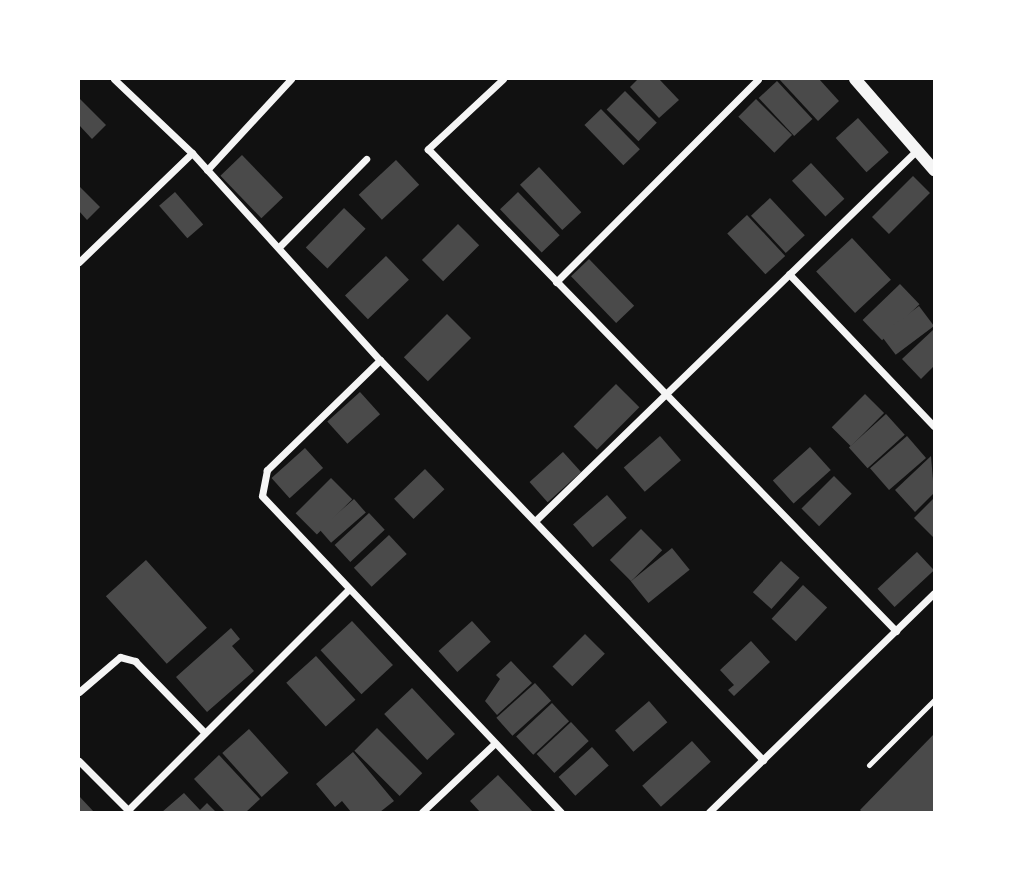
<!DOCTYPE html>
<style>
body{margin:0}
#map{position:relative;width:1013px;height:891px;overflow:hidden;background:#111;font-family:"Varela Round",sans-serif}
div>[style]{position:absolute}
.building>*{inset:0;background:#4a4a4a;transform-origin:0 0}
.service>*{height:5px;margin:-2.5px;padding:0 2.5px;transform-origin:2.5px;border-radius:2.5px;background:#f5f5f5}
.minor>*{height:7px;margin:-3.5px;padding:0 3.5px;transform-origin:3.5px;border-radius:3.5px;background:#f5f5f5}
.tertiary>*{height:12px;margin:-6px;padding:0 6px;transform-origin:6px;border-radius:6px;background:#f5f5f5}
span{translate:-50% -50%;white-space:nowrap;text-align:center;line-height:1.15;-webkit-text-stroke:7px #fff;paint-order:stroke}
.frame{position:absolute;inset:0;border:80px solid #fff;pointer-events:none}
</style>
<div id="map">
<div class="building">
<div style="clip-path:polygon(638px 79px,659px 79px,679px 100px,659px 118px,630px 87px)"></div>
<div style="clip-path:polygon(779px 79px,819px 79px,839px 101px,818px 121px)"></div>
<div style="left:777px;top:81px;width:52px;height:25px;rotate:47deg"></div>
<div style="left:625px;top:91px;width:45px;height:26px;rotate:45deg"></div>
<div style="clip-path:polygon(79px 98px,106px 125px,92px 139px,79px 125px)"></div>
<div style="left:756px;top:99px;width:51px;height:25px;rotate:45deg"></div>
<div style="left:601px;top:109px;width:56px;height:23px;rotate:46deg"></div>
<div style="left:858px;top:118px;width:46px;height:30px;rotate:48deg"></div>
<div style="left:242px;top:155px;width:59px;height:30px;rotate:46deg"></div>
<div style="left:396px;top:160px;width:34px;height:51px;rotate:47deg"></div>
<div style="left:811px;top:163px;width:49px;height:26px;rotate:47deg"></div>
<div style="left:539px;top:167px;width:62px;height:26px;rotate:47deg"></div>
<div style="left:913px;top:176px;width:24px;height:58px;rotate:45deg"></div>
<div style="clip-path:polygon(79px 186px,100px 207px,87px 220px,79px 211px)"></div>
<div style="left:175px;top:192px;width:43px;height:21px;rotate:49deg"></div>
<div style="left:518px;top:192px;width:60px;height:25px;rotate:46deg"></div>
<div style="left:770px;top:198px;width:51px;height:26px;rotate:47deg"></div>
<div style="left:344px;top:208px;width:30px;height:55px;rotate:44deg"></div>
<div style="left:747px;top:215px;width:56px;height:27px;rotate:47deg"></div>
<div style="left:458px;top:224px;width:30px;height:51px;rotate:45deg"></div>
<div style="left:852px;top:238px;width:57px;height:49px;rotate:47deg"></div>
<div style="left:386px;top:256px;width:33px;height:57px;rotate:46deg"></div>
<div style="left:589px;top:259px;width:65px;height:25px;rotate:46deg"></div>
<div style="left:900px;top:284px;width:28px;height:52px;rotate:46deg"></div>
<div style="left:919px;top:306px;width:25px;height:48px;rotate:53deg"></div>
<div style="left:447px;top:314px;width:34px;height:61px;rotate:45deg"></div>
<div style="clip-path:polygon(934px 329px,934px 366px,921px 379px,902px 359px)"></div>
<div style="left:616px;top:384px;width:33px;height:60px;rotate:45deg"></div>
<div style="left:360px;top:392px;width:30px;height:44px;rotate:48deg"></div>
<div style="left:865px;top:394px;width:27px;height:47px;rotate:45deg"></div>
<div style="left:886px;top:414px;width:28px;height:50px;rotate:48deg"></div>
<div style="left:660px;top:436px;width:32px;height:48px;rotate:49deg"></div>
<div style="left:907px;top:436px;width:29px;height:49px;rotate:49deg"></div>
<div style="left:810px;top:447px;width:31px;height:50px;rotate:48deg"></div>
<div style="left:305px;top:448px;width:27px;height:45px;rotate:48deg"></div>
<div style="left:563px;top:452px;width:27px;height:45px;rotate:48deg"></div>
<div style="clip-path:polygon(931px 456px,934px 493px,915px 512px,895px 490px)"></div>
<div style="left:425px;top:469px;width:28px;height:43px;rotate:46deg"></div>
<div style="left:834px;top:476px;width:25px;height:46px;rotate:45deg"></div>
<div style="left:331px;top:478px;width:30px;height:50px;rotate:45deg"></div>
<div style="left:607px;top:495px;width:30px;height:45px;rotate:49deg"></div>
<div style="clip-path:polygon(934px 498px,934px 538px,914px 518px)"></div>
<div style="left:354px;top:499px;width:18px;height:46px;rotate:49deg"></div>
<div style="left:369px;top:513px;width:23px;height:47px;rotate:47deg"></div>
<div style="left:641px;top:529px;width:30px;height:44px;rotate:45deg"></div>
<div style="left:389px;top:535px;width:26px;height:48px;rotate:47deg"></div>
<div style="left:672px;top:548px;width:28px;height:53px;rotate:51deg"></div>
<div style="left:917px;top:552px;width:25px;height:54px;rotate:47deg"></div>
<div style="left:146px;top:560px;width:91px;height:54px;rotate:48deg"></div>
<div style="left:781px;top:561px;width:25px;height:42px;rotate:42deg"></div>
<div style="left:803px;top:585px;width:33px;height:46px;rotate:43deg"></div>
<div style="left:352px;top:621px;width:60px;height:43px;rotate:47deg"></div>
<div style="left:472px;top:621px;width:28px;height:45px;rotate:48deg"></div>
<div style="clip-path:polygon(231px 628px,240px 639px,232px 646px,254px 671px,207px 712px,176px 677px)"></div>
<div style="left:585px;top:634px;width:28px;height:46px;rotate:45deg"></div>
<div style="clip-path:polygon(751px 641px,770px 662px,734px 696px,728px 690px,734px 685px,720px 670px)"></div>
<div style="left:316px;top:656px;width:59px;height:40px;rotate:48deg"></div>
<div style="clip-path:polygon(511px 661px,532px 683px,497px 715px,485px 701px,500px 679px,496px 675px)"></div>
<div style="left:535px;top:683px;width:24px;height:52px;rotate:48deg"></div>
<div style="left:412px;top:688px;width:63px;height:38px;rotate:47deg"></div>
<div style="left:649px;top:701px;width:28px;height:45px;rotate:49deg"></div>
<div style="left:552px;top:703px;width:25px;height:49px;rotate:47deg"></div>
<div style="left:571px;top:722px;width:26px;height:47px;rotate:47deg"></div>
<div style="left:377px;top:728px;width:64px;height:32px;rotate:45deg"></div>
<div style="left:249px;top:729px;width:59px;height:36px;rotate:48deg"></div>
<div style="clip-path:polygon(934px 734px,934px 812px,862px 812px,860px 810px)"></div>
<div style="left:692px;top:741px;width:28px;height:67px;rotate:48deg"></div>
<div style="left:592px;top:747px;width:25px;height:45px;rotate:48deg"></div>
<div style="clip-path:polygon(353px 752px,394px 801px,380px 812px,351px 812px,342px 801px,335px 807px,316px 784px)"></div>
<div style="clip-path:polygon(219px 755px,260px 799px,246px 812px,225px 812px,194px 779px)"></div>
<div style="clip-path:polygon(498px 775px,533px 812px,480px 812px,470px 801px)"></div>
<div style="clip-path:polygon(184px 793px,200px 810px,207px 803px,216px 812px,162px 812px)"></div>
<div style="clip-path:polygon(79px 796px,94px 812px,79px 812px)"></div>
</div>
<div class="service">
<div style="left:869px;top:765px;width:92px;rotate:-45deg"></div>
</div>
<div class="minor">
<div style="left:114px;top:79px;width:108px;rotate:43.5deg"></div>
<div style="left:192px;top:153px;width:280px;rotate:47.8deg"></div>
<div style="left:380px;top:360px;width:554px;rotate:46.24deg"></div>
<div style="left:503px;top:79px;width:103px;rotate:137deg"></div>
<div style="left:428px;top:149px;width:672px;rotate:45.84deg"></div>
<div style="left:207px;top:170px;width:124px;rotate:-47.3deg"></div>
<div style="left:279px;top:247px;width:124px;rotate:-45.3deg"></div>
<div style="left:79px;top:262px;width:157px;rotate:-44deg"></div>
<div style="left:789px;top:274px;width:210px;rotate:46.4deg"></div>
<div style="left:556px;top:282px;width:286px;rotate:-45.1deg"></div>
<div style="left:380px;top:360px;width:158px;rotate:135.8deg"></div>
<div style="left:267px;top:470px;width:26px;rotate:101deg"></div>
<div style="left:262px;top:496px;width:435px;rotate:46.6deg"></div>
<div style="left:535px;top:521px;width:531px;rotate:-44.16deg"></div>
<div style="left:79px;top:692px;width:54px;rotate:-40.5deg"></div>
<div style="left:120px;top:657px;width:16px;rotate:15deg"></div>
<div style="left:135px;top:661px;width:100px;rotate:45.8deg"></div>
<div style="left:79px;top:761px;width:72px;rotate:45deg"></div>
<div style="left:128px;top:810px;width:310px;rotate:-45deg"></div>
<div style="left:422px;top:812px;width:99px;rotate:-43.4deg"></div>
<div style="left:709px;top:812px;width:314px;rotate:-44.2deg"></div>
</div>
<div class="tertiary">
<div style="left:855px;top:79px;width:121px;rotate:49deg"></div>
</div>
<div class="frame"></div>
</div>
